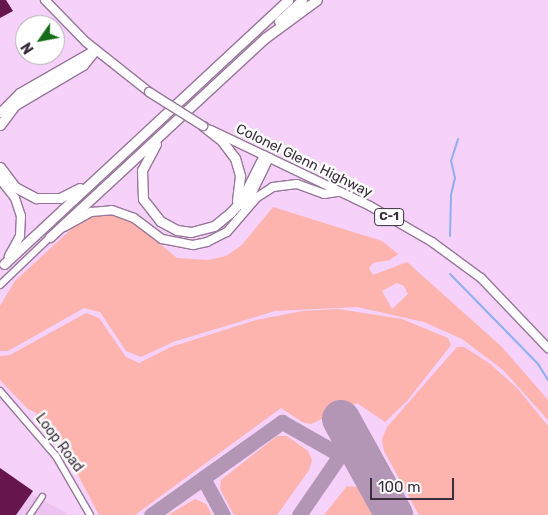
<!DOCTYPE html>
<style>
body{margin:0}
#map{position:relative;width:548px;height:515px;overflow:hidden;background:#f6d1f9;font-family:Rubik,sans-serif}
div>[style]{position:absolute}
.built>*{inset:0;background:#edc3f1}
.green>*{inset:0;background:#fdb3ae}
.stream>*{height:2px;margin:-1px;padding:0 1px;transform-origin:1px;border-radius:1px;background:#8eaff2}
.taxiway>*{height:15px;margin:-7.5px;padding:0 7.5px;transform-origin:7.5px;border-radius:7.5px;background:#b396b6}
.runway>*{height:38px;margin:-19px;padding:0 19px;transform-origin:19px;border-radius:19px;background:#b396b6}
.building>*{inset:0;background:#66154d}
.roads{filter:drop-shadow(1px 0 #98779b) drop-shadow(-1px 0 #98779b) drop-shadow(0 1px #98779b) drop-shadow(0 -1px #98779b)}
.minor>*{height:5px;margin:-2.5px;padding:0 2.5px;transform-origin:2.5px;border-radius:2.5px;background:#fff}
.tertiary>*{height:6px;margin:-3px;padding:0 3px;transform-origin:3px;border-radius:3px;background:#fff}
.primary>*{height:8px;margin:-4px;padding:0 4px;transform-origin:4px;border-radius:4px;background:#fff}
.motorway>*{height:9px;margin:-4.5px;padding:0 4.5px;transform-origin:4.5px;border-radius:4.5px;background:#fff}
.bridges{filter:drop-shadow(1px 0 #98779b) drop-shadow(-1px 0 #98779b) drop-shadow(0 1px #98779b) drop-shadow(0 -1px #98779b)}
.primary-bridge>*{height:8px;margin:-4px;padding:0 4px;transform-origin:4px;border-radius:4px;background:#fff}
span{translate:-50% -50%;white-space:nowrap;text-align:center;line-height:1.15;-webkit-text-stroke:5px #fff;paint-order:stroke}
.shield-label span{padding:1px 4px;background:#fff;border:1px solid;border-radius:4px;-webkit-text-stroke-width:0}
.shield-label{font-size:12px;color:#3b2d3d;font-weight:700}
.street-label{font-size:14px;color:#3b2d3d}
.north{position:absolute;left:15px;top:15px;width:50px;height:50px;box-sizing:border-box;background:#fff;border:1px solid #b1abb1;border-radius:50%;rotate:237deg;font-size:14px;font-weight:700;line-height:20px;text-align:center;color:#3b2d3d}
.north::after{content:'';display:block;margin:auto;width:18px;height:22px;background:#136d18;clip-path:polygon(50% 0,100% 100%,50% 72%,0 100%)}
.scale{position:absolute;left:370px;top:478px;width:84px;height:22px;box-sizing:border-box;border:2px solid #3b2d3d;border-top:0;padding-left:6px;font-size:15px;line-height:18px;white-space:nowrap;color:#3b2d3d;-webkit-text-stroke:4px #fff;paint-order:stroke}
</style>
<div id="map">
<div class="built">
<div style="clip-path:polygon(31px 494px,68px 514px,68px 515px,16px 515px)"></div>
</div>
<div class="green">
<div style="clip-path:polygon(evenodd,273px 207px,382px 241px,398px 254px,390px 260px,373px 263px,369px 268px,373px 275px,407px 262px,502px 347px,548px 400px,548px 420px,503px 370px,462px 339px,424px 322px,357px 307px,275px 311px,173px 342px,141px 357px,126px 351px,100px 312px,84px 308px,8px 351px,0 351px,0 306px,15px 281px,79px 222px,91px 215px,113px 214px,131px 220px,177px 258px,208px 260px,226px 256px,242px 245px,273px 207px,397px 283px,404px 286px,408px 294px,392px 309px,382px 291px,397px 283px)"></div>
<div style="clip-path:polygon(338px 309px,402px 319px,448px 338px,451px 345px,407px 401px,385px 422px,357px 403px,311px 424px,302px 422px,281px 408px,135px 515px,99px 515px,78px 475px,35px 416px,37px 413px,28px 409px,0 380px,0 356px,10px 355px,86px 313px,99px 318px,126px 357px,139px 363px,171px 347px,256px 320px,303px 311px)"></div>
<div style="clip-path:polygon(457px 347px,464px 347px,489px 363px,518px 389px,548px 426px,548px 515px,419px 515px,384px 451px,382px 439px,387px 427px)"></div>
<div style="clip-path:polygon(277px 436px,287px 436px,308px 451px,312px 460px,309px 470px,277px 515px,234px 515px,220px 489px,221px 480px)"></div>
<div style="clip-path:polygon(347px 486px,357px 487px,362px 491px,375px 515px,324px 515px)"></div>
<div style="clip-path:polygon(195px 499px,206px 504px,212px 515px,168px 515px)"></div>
</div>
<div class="stream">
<div style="left:450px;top:236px;width:41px;rotate:-88.6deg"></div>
<div style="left:451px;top:195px;width:17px;rotate:-77deg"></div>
<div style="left:455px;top:178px;width:17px;rotate:-103deg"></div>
<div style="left:451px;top:161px;width:23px;rotate:-72deg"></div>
<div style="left:450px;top:274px;width:126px;rotate:45.6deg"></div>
<div style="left:538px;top:364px;width:19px;rotate:58deg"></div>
</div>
<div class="taxiway">
<div style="left:203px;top:478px;width:42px;rotate:61.6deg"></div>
<div style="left:151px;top:515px;width:161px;rotate:-35.4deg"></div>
<div style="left:282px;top:422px;width:67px;rotate:29.6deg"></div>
<div style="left:299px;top:515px;width:93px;rotate:-55.5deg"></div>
</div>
<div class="runway">
<div style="left:341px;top:419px;width:110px;rotate:61.1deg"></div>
</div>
<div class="building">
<div style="clip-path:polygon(0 0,6px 0,13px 11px,0 18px)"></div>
<div style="clip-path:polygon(0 468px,33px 491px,16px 515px,0 515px)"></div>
</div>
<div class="roads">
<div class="minor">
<div style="left:29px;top:515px;width:23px;rotate:-56deg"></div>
</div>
<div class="tertiary">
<div style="left:0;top:285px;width:69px;rotate:-43.8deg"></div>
<div style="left:0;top:391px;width:86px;rotate:49.3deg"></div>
<div style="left:56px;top:456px;width:68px;rotate:60deg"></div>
</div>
<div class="primary">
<div style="left:45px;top:0;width:59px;rotate:45.7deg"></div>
<div style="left:86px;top:42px;width:80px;rotate:38.4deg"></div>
<div style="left:0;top:113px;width:28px;rotate:-45deg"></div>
<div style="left:20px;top:93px;width:86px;rotate:-29.8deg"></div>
<div style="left:211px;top:130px;width:176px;rotate:25.5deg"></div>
<div style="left:370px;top:206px;width:72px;rotate:30.1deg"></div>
<div style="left:432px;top:242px;width:61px;rotate:36.3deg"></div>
<div style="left:481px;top:278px;width:97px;rotate:46.3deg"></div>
<div style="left:0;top:179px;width:24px;rotate:52deg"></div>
<div style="left:15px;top:198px;width:19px;rotate:72deg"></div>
<div style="left:21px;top:216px;width:20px;rotate:93deg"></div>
<div style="left:20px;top:236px;width:23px;rotate:119deg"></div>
<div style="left:245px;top:207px;width:55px;rotate:-63.9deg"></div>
<div style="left:64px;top:227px;width:31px;rotate:-29deg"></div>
<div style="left:91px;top:212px;width:21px;rotate:-5deg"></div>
<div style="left:112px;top:210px;width:23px;rotate:20deg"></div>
<div style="left:134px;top:218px;width:35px;rotate:37deg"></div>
<div style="left:162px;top:239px;width:32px;rotate:11deg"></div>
<div style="left:193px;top:245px;width:14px;rotate:-12deg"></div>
<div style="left:207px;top:242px;width:22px;rotate:-27deg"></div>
<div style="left:227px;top:232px;width:45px;rotate:-49.5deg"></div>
<div style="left:256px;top:198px;width:20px;rotate:-33deg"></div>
<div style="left:273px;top:187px;width:24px;rotate:-7deg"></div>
<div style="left:297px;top:184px;width:29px;rotate:20deg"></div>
<div style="left:324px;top:194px;width:15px;rotate:-8deg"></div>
</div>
<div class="motorway">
<div style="left:279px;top:21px;width:31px;rotate:-42deg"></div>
<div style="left:0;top:125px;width:25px;rotate:-53deg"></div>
<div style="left:15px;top:105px;width:79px;rotate:-30.5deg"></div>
<div style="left:83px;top:65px;width:19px;rotate:-51deg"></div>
<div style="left:203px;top:126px;width:24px;rotate:38deg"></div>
<div style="left:222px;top:141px;width:21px;rotate:53deg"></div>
<div style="left:235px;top:158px;width:19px;rotate:74deg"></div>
<div style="left:240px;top:176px;width:25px;rotate:97deg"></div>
<div style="left:156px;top:144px;width:30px;rotate:118deg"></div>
<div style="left:142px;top:170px;width:29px;rotate:88deg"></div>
<div style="left:143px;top:199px;width:28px;rotate:52deg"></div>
<div style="left:160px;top:221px;width:19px;rotate:28deg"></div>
<div style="left:177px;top:230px;width:14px;rotate:8deg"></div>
<div style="left:191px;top:232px;width:24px;rotate:-15deg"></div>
<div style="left:214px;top:226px;width:21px;rotate:-39deg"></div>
<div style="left:230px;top:213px;width:16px;rotate:-47deg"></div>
<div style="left:241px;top:201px;width:51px;rotate:-63.4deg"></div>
<div style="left:0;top:167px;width:25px;rotate:53deg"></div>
<div style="left:15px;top:187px;width:24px;rotate:28deg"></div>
<div style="left:36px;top:198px;width:24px"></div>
<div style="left:60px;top:198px;width:22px;rotate:-27deg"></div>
<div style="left:50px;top:237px;width:293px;rotate:-42.8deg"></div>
<div style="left:265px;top:38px;width:64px;rotate:-36.2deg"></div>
<div style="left:4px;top:264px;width:388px;rotate:-42.9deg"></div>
</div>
</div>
<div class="bridges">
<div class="primary-bridge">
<div style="left:149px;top:92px;width:64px;rotate:32.2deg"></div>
</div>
</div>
<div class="shield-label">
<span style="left:389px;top:217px">C-1</span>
</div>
<div class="street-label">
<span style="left:304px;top:161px;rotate:26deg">Colonel Glenn Highway</span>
<span style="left:59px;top:443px;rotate:53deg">Loop Road</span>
</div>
<div class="north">N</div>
<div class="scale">100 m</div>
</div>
